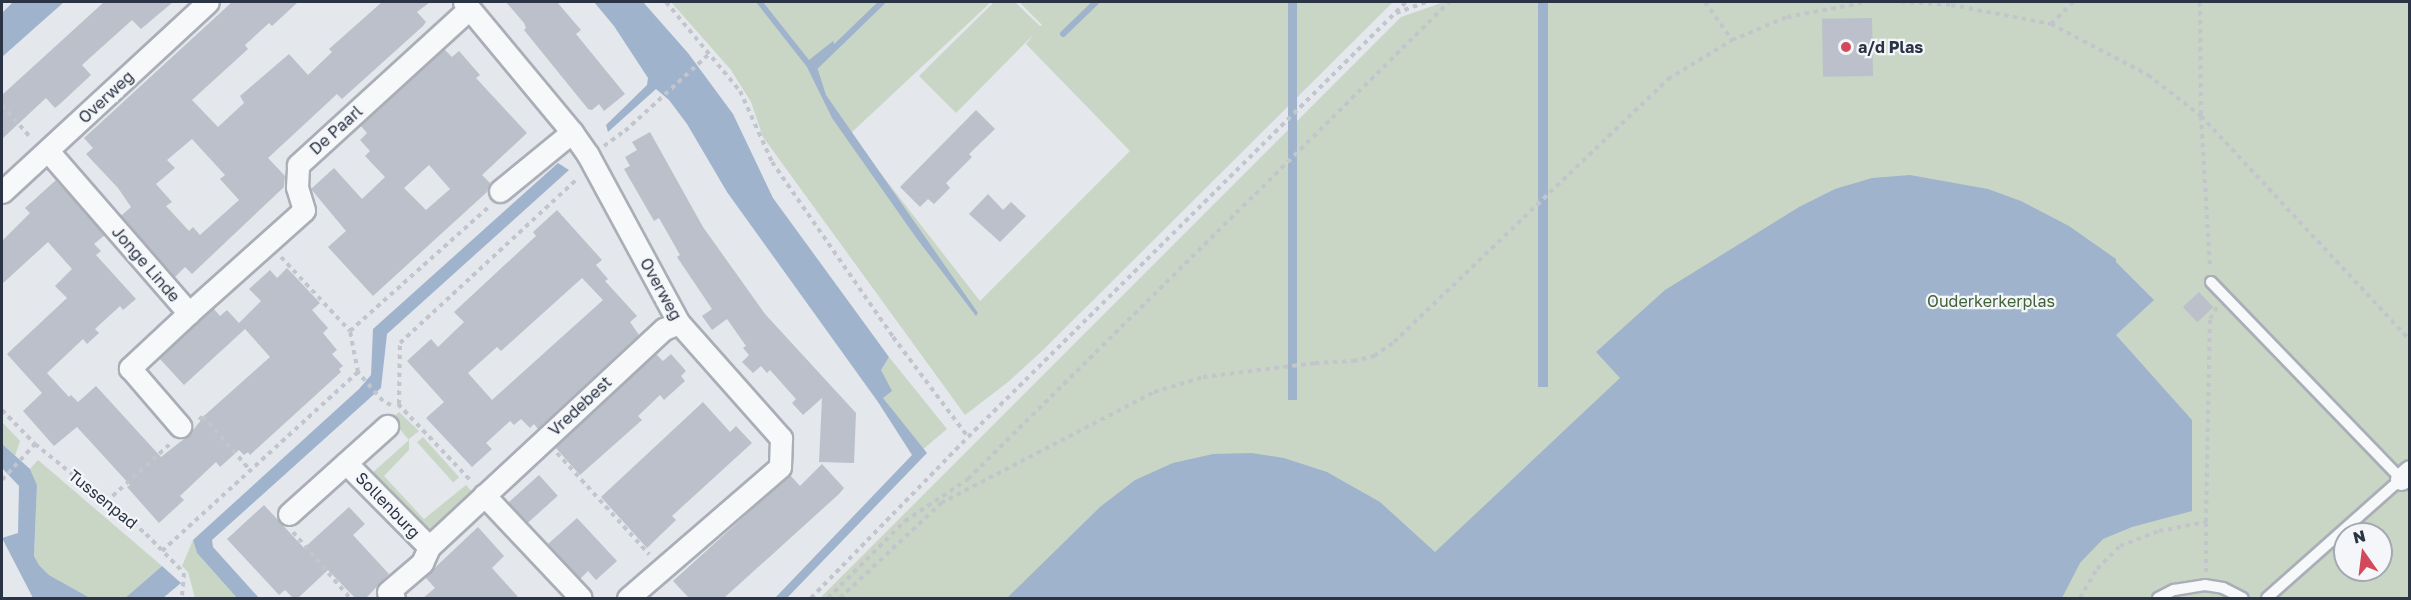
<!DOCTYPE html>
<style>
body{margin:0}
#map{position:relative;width:2411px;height:600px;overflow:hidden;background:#e4e7ec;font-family:"Golos Text",sans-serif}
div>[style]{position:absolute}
.green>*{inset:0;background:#c9d6c5;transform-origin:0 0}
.water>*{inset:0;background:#9fb4cc;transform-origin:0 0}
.stream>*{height:6px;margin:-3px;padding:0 3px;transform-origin:3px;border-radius:3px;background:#9fb4cc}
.building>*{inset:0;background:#bbc0ca;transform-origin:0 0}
.path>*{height:4px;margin-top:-2px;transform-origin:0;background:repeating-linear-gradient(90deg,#c2c5cb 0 4.5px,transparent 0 9px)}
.roads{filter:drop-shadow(2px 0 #a9aeb7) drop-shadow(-2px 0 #a9aeb7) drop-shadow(0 2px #a9aeb7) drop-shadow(0 -2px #a9aeb7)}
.service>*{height:10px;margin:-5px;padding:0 5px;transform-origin:5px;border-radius:5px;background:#f7f8fa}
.minor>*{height:21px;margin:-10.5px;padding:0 10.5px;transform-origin:10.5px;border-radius:10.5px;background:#f7f8fa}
.dots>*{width:16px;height:16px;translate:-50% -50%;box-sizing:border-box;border:3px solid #f4f6f9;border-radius:50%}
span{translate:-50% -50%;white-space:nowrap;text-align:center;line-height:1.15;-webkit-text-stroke:4.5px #f4f6f9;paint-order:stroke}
.poi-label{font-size:16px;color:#2b3445;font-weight:700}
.left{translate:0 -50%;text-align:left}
.street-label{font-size:16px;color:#2b3445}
.park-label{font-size:16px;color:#3f6138}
.frame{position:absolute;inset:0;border:3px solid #2b3445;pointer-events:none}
.north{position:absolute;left:2333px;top:522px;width:60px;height:60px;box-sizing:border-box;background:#f4f6f9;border:2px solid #a4a8b1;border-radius:50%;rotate:346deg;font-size:16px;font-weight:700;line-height:24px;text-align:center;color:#2b3445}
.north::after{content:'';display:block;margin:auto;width:21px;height:27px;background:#d1495b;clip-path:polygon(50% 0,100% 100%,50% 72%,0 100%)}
</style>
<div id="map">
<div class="green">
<div style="clip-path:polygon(671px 2px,991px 2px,850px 134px,980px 301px,1130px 151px,1026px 44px,1033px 35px,956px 113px,919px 76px,994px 2px,1015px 2px,1040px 26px,1042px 25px,1019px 2px,1393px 2px,1042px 351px,1008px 382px,965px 415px,763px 137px,751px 102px,731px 70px)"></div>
<div style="clip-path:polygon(evenodd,1444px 2px,2409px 2px,2409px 598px,820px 598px,1401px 17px,1444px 2px,2345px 534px,2381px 534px,2381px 570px,2345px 570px,2345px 534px)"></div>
<div style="clip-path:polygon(889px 357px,947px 429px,915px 456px,883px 398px,881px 370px)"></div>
<div style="clip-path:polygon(399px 412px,419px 431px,409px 439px,409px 450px,384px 476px,424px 519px,466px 485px,474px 494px,431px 529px,426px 530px,371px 474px,409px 440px,391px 419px)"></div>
<div style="clip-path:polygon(2px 422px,20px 441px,15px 456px,2px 444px)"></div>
<div style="left:423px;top:437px;width:54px;height:8px;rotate:48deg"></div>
<div style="clip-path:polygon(38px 460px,162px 566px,125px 598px,90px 598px,49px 575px,39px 565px,34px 556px,37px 485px,30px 469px)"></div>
<div style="clip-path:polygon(193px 540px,197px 553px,237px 598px,195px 598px,188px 572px,182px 566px)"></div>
</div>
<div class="water">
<div style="clip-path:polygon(13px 2px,64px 2px,2px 57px,2px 13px)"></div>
<div style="clip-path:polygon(594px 2px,643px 2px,688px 53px,733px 114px,773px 198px,889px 357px,881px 370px,892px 391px,883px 398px,927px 453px,787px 598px,775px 598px,912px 455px,878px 402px,727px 192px,687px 124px,669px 100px,656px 89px,608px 132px,606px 125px,647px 85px,648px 78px,614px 26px)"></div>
<div style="clip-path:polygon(756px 2px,763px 2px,809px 60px,833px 41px,835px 46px,816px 64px,826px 95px,978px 313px,976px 316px,917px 239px,832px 118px,807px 67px)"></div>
<div style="left:1288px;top:2px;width:9px;height:398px"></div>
<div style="left:1538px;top:2px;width:10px;height:385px"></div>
<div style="clip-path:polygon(558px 163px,569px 170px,387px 334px,381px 388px,212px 540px,213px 547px,259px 598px,237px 598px,197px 553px,193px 540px,359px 389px,371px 375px,373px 329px)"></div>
<div style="clip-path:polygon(1910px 175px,1988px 189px,2021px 201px,2069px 226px,2116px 259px,2116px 262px,2154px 300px,2116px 335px,2192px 420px,2192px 511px,2132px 527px,2103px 539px,2080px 563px,2062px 598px,1007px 598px,1100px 507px,1135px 480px,1173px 463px,1213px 454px,1252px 453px,1284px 458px,1327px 472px,1380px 502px,1435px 552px,1620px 378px,1596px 352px,1665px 290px,1799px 207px,1835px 189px,1872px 178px)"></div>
<div style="clip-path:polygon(2px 444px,30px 469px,37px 485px,34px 556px,39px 565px,49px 575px,90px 598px,33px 598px,2px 538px,18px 533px,19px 486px,2px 468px)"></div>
<div style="clip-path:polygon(162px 566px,181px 583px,163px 598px,125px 598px)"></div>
</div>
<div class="stream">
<div style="left:1063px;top:34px;width:46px;rotate:-44.1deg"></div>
<div style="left:816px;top:66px;width:92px;rotate:-44.1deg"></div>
</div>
<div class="building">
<div style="clip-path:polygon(104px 2px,173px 2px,141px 29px,132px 20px,82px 65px,91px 75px,61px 103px,55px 108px,46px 98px,2px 139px,2px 95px)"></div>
<div style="clip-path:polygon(evenodd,232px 2px,298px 2px,272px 26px,269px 23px,245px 45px,248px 49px,192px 100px,218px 127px,244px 103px,240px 96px,289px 54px,308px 75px,332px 52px,329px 49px,382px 2px,430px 2px,417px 12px,426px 22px,423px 26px,342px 99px,337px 94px,268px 158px,285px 176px,284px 187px,192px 274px,185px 267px,175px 277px,121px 216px,131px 207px,118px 188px,86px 154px,93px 148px,84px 138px,232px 2px,192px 139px,225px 175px,220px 179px,239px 200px,200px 235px,193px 227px,189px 231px,166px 206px,172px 202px,156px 184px,175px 168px,167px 160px,192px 139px)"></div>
<div style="clip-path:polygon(506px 2px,557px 2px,581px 30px,576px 34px,625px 94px,604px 111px,599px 104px,592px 110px,588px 109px,524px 30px,526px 28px,524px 23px)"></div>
<div style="left:1872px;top:18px;width:58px;height:50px;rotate:89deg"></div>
<div style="clip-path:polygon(evenodd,444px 49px,452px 57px,459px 51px,480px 75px,476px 78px,527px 133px,482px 175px,490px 183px,487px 192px,373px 296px,328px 247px,346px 231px,311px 189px,334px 168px,362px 199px,385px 177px,365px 156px,370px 151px,360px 140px,367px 133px,360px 125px,444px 49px,429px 165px,450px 189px,426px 210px,404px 188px,429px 165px)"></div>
<div style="clip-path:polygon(976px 110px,995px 129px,969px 154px,972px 157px,946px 183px,950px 188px,934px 204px,928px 199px,920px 207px,900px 187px)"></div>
<div style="clip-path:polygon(650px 132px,703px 227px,765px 314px,856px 413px,854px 463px,819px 462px,822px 398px,803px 415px,792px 403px,796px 399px,770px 370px,767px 373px,761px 366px,753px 373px,742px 362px,749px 355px,743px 348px,746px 346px,727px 319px,712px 330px,702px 316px,712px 309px,677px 257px,680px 255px,659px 218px,654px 221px,624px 169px,630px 166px,625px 157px,637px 150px,632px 142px)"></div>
<div style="clip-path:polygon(56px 180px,105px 235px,94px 244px,101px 251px,96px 255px,136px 299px,123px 310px,120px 306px,95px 329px,99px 333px,87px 344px,83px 339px,47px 373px,69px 397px,71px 395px,78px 402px,96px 386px,161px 457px,189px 435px,206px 414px,270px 357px,245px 329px,184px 385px,159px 358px,213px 308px,220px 316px,227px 310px,239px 323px,261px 301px,249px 289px,270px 270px,277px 278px,287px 268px,320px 303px,312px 310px,328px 328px,323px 333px,337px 350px,332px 354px,343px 366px,339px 369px,341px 372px,250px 455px,248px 452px,244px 455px,239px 450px,220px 467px,216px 462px,180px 496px,184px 500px,159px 523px,127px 487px,130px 485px,77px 427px,54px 446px,23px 411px,42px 393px,7px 354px,67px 298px,55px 286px,72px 269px,48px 242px,2px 284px,2px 241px,30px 213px,25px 208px)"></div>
<div style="clip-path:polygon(988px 194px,1003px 210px,1011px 202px,1026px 216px,1000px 242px,969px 214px)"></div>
<div style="clip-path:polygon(evenodd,557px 210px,602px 260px,596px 265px,608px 279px,605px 281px,637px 316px,630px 322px,639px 335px,538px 429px,534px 424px,530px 428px,521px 419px,514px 425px,510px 421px,486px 443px,492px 449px,472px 467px,426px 418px,444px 402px,407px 361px,431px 339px,438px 347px,464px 322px,454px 312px,536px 236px,533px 232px,557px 210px,582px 278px,603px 300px,492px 400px,468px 373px,497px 347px,501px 351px,582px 278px)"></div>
<div style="left:2199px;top:292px;width:21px;height:22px;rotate:47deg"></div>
<div style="clip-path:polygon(656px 354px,663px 361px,671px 354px,686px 371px,681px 376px,685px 381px,664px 400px,660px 395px,638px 416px,642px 420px,580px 475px,555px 447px)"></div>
<div style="clip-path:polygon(703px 402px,730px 432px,736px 426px,752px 443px,672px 516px,676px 520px,647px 548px,601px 497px)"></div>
<div style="clip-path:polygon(822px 464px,844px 488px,839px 494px,724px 598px,689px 598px,673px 581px,790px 475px,800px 486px)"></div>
<div style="left:539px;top:475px;width:28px;height:41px;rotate:48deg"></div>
<div style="clip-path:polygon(264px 505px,304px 548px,349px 507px,365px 524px,353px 535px,389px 574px,366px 598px,355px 598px,328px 570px,298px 598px,293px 598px,285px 590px,279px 595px,227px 539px)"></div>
<div style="clip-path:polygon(577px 518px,617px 561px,596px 580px,588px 571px,580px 579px,548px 544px)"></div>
<div style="clip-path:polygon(478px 527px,504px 556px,492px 568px,519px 598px,423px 598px,435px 588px,425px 577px)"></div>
</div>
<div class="path">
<div style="left:666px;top:2px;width:116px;rotate:50.3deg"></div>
<div style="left:740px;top:91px;width:78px;rotate:65.7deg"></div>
<div style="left:772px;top:162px;width:213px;rotate:55.3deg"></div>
<div style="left:893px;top:337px;width:125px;rotate:53.1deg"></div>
<div style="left:1705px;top:2px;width:47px;rotate:54.6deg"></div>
<div style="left:1901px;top:2px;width:50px;rotate:3.4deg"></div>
<div style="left:1951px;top:5px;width:102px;rotate:10.8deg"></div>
<div style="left:2051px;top:24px;width:110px;rotate:27.7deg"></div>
<div style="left:2148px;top:75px;width:67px;rotate:37.7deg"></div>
<div style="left:2201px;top:116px;width:306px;rotate:47deg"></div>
<div style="left:2200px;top:2px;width:114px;rotate:89.5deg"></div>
<div style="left:2201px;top:116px;width:151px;rotate:86.6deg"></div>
<div style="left:1396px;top:13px;width:32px;rotate:-20deg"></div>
<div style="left:2051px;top:24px;width:31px;rotate:-45deg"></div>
<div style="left:2px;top:105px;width:44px;rotate:48.7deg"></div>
<div style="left:604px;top:146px;width:26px;rotate:-36deg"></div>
<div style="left:625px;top:131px;width:114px;rotate:-42.5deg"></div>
<div style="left:281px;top:257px;width:101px;rotate:47deg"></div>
<div style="left:398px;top:404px;width:106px;rotate:46.5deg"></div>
<div style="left:399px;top:404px;width:61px;rotate:-89.1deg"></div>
<div style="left:400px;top:343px;width:243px;rotate:-42.8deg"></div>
<div style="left:391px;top:405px;width:9px;rotate:-153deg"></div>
<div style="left:383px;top:401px;width:38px;rotate:-131deg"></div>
<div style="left:358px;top:372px;width:42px;rotate:-101deg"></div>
<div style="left:350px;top:331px;width:188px;rotate:-41.8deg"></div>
<div style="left:2px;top:410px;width:47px;rotate:45.9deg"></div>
<div style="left:35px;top:444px;width:143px;rotate:39deg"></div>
<div style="left:146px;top:534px;width:54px;rotate:45.7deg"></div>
<div style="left:184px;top:573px;width:25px;rotate:95deg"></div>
<div style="left:199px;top:420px;width:6px;rotate:-45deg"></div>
<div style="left:203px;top:416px;width:72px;rotate:49deg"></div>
<div style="left:557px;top:453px;width:137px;rotate:47.7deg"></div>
<div style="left:2px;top:480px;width:49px;rotate:-47.5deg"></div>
<div style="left:106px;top:502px;width:88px;rotate:-42.2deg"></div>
<div style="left:293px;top:532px;width:87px;rotate:49.2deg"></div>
<div style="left:162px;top:551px;width:265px;rotate:-42.4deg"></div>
<div style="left:2206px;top:572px;width:50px;rotate:-90deg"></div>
<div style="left:811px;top:598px;width:225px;rotate:-45.7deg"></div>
<div style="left:968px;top:437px;width:617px;rotate:-44.8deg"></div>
<div style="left:828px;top:598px;width:109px;rotate:-45deg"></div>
<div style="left:905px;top:521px;width:76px;rotate:-33.7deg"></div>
<div style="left:968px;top:479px;width:677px;rotate:-44.76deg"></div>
<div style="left:840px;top:598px;width:139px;rotate:-43.2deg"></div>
<div style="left:941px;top:503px;width:240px;rotate:-27.5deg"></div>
<div style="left:1154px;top:392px;width:51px;rotate:-17deg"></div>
<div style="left:1203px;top:377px;width:113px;rotate:-7.1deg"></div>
<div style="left:1315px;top:363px;width:38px;rotate:-3deg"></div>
<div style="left:1353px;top:361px;width:22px;rotate:-13deg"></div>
<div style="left:1374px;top:356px;width:24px;rotate:-35deg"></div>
<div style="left:1394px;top:342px;width:380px;rotate:-43.8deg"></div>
<div style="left:1668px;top:79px;width:75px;rotate:-31.4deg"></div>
<div style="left:1732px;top:40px;width:60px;rotate:-22.7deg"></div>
<div style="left:1787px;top:17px;width:82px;rotate:-10.5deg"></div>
<div style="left:2080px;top:598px;width:34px;rotate:-60deg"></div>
<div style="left:2097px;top:569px;width:33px;rotate:-45deg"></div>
<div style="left:2120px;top:546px;width:42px;rotate:-21deg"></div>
<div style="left:2159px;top:531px;width:48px;rotate:-10.8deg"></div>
<div style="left:2206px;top:522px;width:203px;rotate:-88.9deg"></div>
<div style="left:2210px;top:319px;width:14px;rotate:-60deg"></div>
</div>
<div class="roads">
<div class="service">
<div style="left:2211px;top:282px;width:274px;rotate:46deg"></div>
<div style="left:2401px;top:479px;width:179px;rotate:138.4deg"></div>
<div style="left:2158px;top:598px;width:18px;rotate:-27deg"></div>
<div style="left:2174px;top:590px;width:31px;rotate:-9deg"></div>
<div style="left:2205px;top:585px;width:18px;rotate:9deg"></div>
<div style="left:2223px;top:588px;width:22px;rotate:27deg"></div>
</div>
<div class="minor">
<div style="left:464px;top:2px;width:169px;rotate:50.3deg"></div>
<div style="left:572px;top:132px;width:28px;rotate:55deg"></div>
<div style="left:588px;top:155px;width:191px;rotate:61.6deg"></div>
<div style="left:679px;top:323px;width:154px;rotate:48.4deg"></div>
<div style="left:781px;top:438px;width:29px;rotate:92deg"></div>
<div style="left:780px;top:467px;width:201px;rotate:139.2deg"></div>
<div style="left:48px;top:151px;width:215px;rotate:49deg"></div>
<div style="left:189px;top:313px;width:81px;rotate:137deg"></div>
<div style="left:130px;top:368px;width:77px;rotate:49.2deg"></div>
<div style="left:500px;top:191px;width:93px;rotate:-39.3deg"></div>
<div style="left:2px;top:192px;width:280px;rotate:-42.7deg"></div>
<div style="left:189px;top:313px;width:154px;rotate:-41.8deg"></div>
<div style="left:304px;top:210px;width:24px;rotate:-107deg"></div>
<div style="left:297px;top:187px;width:22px;rotate:-87deg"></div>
<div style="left:298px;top:165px;width:231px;rotate:-42.4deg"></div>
<div style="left:346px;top:463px;width:118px;rotate:45.3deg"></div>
<div style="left:2401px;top:479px;width:12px;rotate:-42deg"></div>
<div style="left:484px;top:495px;width:141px;rotate:46.7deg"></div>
<div style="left:289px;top:514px;width:132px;rotate:-41.9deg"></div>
<div style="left:394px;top:598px;width:8px;rotate:-135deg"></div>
<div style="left:388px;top:592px;width:45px;rotate:-40.5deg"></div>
<div style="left:422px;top:563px;width:17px;rotate:-66deg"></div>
<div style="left:429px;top:547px;width:321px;rotate:-42.9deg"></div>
<div style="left:664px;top:329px;width:16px;rotate:-22deg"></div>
</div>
</div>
<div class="dots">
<div style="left:1846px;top:47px;background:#d1495b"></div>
</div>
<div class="poi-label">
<span class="left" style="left:1858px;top:47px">a/d Plas</span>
</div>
<div class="street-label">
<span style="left:106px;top:97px;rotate:-43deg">Overweg</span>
<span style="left:336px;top:130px;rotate:-42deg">De Paarl</span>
<span style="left:146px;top:264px;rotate:49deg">Jonge Linde</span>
<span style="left:661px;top:289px;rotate:61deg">Overweg</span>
<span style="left:580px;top:406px;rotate:-43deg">Vredebest</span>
<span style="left:103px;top:499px;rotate:39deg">Tussenpad</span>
<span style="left:388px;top:505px;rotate:46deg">Sollenburg</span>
</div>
<div class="park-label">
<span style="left:1991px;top:301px">Ouderkerkerplas</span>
</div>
<div class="frame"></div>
<div class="north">N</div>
</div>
